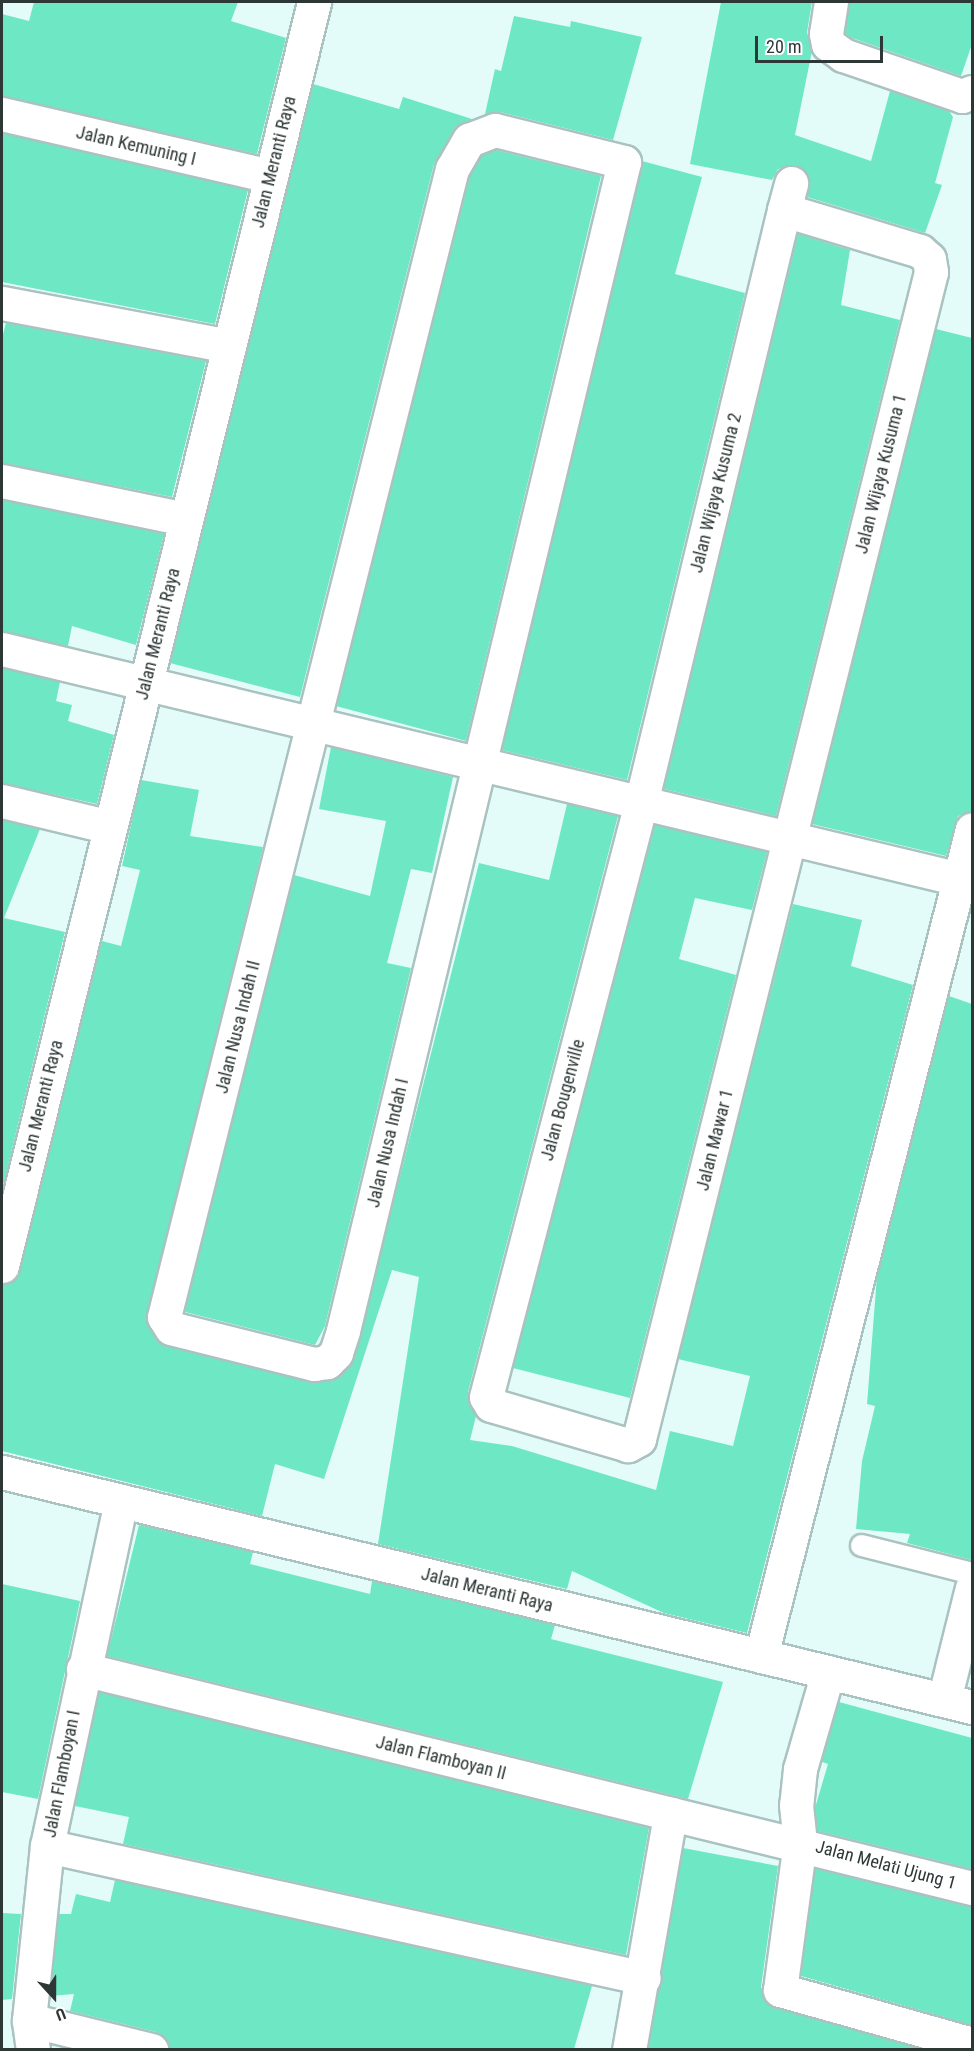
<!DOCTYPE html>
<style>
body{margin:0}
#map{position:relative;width:974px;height:2051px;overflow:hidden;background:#e3fcfa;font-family:"Roboto Condensed",sans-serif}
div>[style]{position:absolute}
.building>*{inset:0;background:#6ee7c4}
.roads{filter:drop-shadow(2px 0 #aac2c0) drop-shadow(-2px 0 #aac2c0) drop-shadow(0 2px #aac2c0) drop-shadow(0 -2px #aac2c0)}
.service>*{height:21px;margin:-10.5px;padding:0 10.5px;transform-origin:10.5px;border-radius:10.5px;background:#fff}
.minor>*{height:33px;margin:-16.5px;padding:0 16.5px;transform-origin:16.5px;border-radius:16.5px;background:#fff}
span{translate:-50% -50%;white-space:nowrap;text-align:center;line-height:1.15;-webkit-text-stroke:5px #fff;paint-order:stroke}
.street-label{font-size:18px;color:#2d3736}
.frame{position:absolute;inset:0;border:3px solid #2d3736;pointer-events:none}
.north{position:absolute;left:24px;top:1967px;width:60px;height:60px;-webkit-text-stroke:4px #fff;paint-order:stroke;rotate:159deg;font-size:16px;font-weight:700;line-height:24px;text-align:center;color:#2d3736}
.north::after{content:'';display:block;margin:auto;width:21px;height:27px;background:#2d3736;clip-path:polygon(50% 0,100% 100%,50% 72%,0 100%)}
.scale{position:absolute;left:755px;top:36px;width:128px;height:27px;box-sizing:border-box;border:3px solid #2d3736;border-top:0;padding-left:8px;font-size:18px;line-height:21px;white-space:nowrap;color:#2d3736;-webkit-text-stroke:4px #fff;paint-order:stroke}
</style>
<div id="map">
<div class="building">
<div style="clip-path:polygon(34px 2px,238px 2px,231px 21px,286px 38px,257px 154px,2px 96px,2px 14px,29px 21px)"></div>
<div style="clip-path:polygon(721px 2px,812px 2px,807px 32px,812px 51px,795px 135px,871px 161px,890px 91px,949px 111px,953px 117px,935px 183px,942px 185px,925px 233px,807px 197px,809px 177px,796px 165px,778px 169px,772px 180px,690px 164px)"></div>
<div style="clip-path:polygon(849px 2px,972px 2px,972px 44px,961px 76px,852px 38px,845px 33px)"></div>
<div style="clip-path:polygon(514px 16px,570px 27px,571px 21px,642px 37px,613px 140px,500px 112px,485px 114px,495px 69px,501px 71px)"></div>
<div style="clip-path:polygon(313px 84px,399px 109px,403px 97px,472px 119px,453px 131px,434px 164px,300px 697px,170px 663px)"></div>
<div style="clip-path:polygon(2px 133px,248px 190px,215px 324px,2px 282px)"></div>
<div style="clip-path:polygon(496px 150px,601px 176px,466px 741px,336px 706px,470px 176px,482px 155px)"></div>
<div style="clip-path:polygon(642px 161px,702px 177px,675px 274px,745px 293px,627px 780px,502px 750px)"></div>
<div style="clip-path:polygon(798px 234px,850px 250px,841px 305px,900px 320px,776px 816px,664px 789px)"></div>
<div style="clip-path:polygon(6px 323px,206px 361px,172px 497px,2px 463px,2px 338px)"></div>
<div style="clip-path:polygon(936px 329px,972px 338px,972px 811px,958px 816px,946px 856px,812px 824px)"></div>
<div style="clip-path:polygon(2px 500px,164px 534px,136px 645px,72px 626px,68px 646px,2px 631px)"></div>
<div style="clip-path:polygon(2px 668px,60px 682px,56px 701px,72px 705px,68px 721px,114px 735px,97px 804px,2px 783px)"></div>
<div style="clip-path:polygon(331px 747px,453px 777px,432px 873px,411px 869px,387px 963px,411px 968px,325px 1326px,315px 1345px,185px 1312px,294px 875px,370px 896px,386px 821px,319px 809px)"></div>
<div style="clip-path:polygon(141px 780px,199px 790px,190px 836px,263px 847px,146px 1320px,155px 1338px,166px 1346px,310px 1382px,340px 1376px,354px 1359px,479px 863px,549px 880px,567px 804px,618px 816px,468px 1392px,476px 1416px,470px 1440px,512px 1446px,656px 1490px,670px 1431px,733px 1446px,750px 1376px,678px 1359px,793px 904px,862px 920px,851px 966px,913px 985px,747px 1633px,664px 1613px,572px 1571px,567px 1589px,378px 1544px,419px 1277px,392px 1270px,324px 1479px,275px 1464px,262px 1516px,2px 1451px,2px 1284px,15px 1279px,20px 1270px,102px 941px,121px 946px,140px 870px,122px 866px)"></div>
<div style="clip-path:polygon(2px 820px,40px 829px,4px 918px,65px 932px,2px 1190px)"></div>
<div style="clip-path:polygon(655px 825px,767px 852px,752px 910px,695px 898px,679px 959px,736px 975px,630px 1398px,513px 1368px)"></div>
<div style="clip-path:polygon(949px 996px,972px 1004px,972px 1560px,907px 1543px,910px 1534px,856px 1529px,862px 1461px,875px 1406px,867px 1404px,877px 1276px)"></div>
<div style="clip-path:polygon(139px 1525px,253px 1552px,250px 1564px,370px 1594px,372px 1581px,555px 1625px,551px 1639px,723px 1682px,688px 1799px,107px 1656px)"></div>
<div style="clip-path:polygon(2px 1584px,80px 1601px,38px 1799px,2px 1792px)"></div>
<div style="clip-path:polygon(99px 1692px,649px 1828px,626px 1955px,123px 1844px,129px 1817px,75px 1806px)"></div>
<div style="clip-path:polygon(839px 1702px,972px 1738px,972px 1869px,818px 1831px,815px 1808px,828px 1764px,822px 1762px)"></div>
<div style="clip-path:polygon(683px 1848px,778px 1866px,761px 1987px,768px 2004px,922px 2049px,648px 2049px)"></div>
<div style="clip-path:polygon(815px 1869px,972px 1906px,972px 2025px,801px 1976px)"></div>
<div style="clip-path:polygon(115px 1880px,592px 1986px,574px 2049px,169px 2049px,164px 2037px,156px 2032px,70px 2011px,74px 1994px,50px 1996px,59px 1914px,71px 1914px,76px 1894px,110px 1902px)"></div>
<div style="clip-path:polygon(2px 1913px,21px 1914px,12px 1999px,2px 2000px)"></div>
</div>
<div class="roads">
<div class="service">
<div style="left:861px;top:1545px;width:114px;rotate:14.2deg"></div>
</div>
<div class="minor">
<div style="left:831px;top:2px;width:32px;rotate:99deg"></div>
<div style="left:826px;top:34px;width:10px;rotate:79deg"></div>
<div style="left:828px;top:44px;width:19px;rotate:36deg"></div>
<div style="left:843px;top:55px;width:126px;rotate:19deg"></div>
<div style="left:962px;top:96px;width:11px;rotate:-22deg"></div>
<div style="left:2px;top:114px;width:276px;rotate:13deg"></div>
<div style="left:495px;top:130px;width:133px;rotate:13.9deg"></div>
<div style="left:624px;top:162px;width:1202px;rotate:103.52deg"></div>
<div style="left:343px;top:1331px;width:23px;rotate:108deg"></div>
<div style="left:336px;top:1353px;width:13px;rotate:135deg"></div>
<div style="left:327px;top:1362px;width:13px;rotate:171deg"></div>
<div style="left:314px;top:1364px;width:147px;rotate:-165.9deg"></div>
<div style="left:171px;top:1328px;width:13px;rotate:-122deg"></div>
<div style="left:164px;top:1317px;width:1184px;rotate:-75.92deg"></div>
<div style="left:452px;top:169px;width:34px;rotate:-60deg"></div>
<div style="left:469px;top:140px;width:28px;rotate:-21deg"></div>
<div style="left:784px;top:210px;width:142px;rotate:16.8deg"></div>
<div style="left:920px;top:251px;width:12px;rotate:42deg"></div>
<div style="left:929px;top:259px;width:13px;rotate:81deg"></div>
<div style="left:931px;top:272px;width:1203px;rotate:104.05deg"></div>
<div style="left:639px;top:1439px;width:13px;rotate:151deg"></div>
<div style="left:628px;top:1445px;width:143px;rotate:-163.7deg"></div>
<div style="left:491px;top:1405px;width:9px;rotate:-122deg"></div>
<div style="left:486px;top:1397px;width:614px;rotate:-75.38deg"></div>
<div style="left:641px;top:803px;width:610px;rotate:-76.44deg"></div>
<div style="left:784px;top:210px;width:28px;rotate:-75deg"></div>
<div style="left:2px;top:303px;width:231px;rotate:10.7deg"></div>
<div style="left:2px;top:481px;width:188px;rotate:11.7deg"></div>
<div style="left:2px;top:649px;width:998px;rotate:13.51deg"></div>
<div style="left:2px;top:801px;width:111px;rotate:13.5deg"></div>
<div style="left:2px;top:1266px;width:1302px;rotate:-76.13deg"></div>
<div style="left:2px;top:1472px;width:998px;rotate:13.62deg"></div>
<div style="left:761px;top:1656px;width:853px;rotate:-75.69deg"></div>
<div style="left:83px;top:1669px;width:916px;rotate:13.84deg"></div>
<div style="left:828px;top:1672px;width:101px;rotate:106.1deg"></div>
<div style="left:800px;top:1769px;width:36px;rotate:96deg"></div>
<div style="left:796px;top:1805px;width:37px;rotate:84deg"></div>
<div style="left:800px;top:1842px;width:149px;rotate:97.7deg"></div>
<div style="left:780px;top:1990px;width:199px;rotate:15.7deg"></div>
<div style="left:944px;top:1700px;width:115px;rotate:-76deg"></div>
<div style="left:47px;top:1846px;width:611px;rotate:12.47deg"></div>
<div style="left:29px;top:2020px;width:126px;rotate:13.8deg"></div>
<div style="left:33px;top:2050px;width:30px;rotate:-98deg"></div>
<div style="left:29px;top:2020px;width:175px;rotate:-84.1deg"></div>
<div style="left:47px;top:1846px;width:353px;rotate:-77.9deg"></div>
<div style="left:629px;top:2050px;width:240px;rotate:-80.1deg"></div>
</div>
</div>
<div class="street-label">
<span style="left:136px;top:146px;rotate:13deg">Jalan Kemuning I</span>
<span style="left:274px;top:162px;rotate:-76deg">Jalan Meranti Raya</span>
<span style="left:881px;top:474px;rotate:-76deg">Jalan Wijaya Kusuma 1</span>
<span style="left:716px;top:493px;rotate:-76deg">Jalan Wijaya Kusuma 2</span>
<span style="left:158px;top:634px;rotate:-76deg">Jalan Meranti Raya</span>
<span style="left:238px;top:1027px;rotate:-76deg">Jalan Nusa Indah II</span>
<span style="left:563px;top:1100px;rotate:-75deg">Jalan Bougenville</span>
<span style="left:41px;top:1106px;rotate:-76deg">Jalan Meranti Raya</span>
<span style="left:715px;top:1140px;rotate:-76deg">Jalan Mawar 1</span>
<span style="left:388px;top:1143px;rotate:-77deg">Jalan Nusa Indah I</span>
<span style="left:487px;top:1590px;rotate:14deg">Jalan Meranti Raya</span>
<span style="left:441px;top:1758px;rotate:14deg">Jalan Flamboyan II</span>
<span style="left:62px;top:1774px;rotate:-79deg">Jalan Flamboyan I</span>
<span style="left:886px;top:1865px;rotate:15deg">Jalan Melati Ujung 1</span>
</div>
<div class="frame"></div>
<div class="north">U</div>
<div class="scale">20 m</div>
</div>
